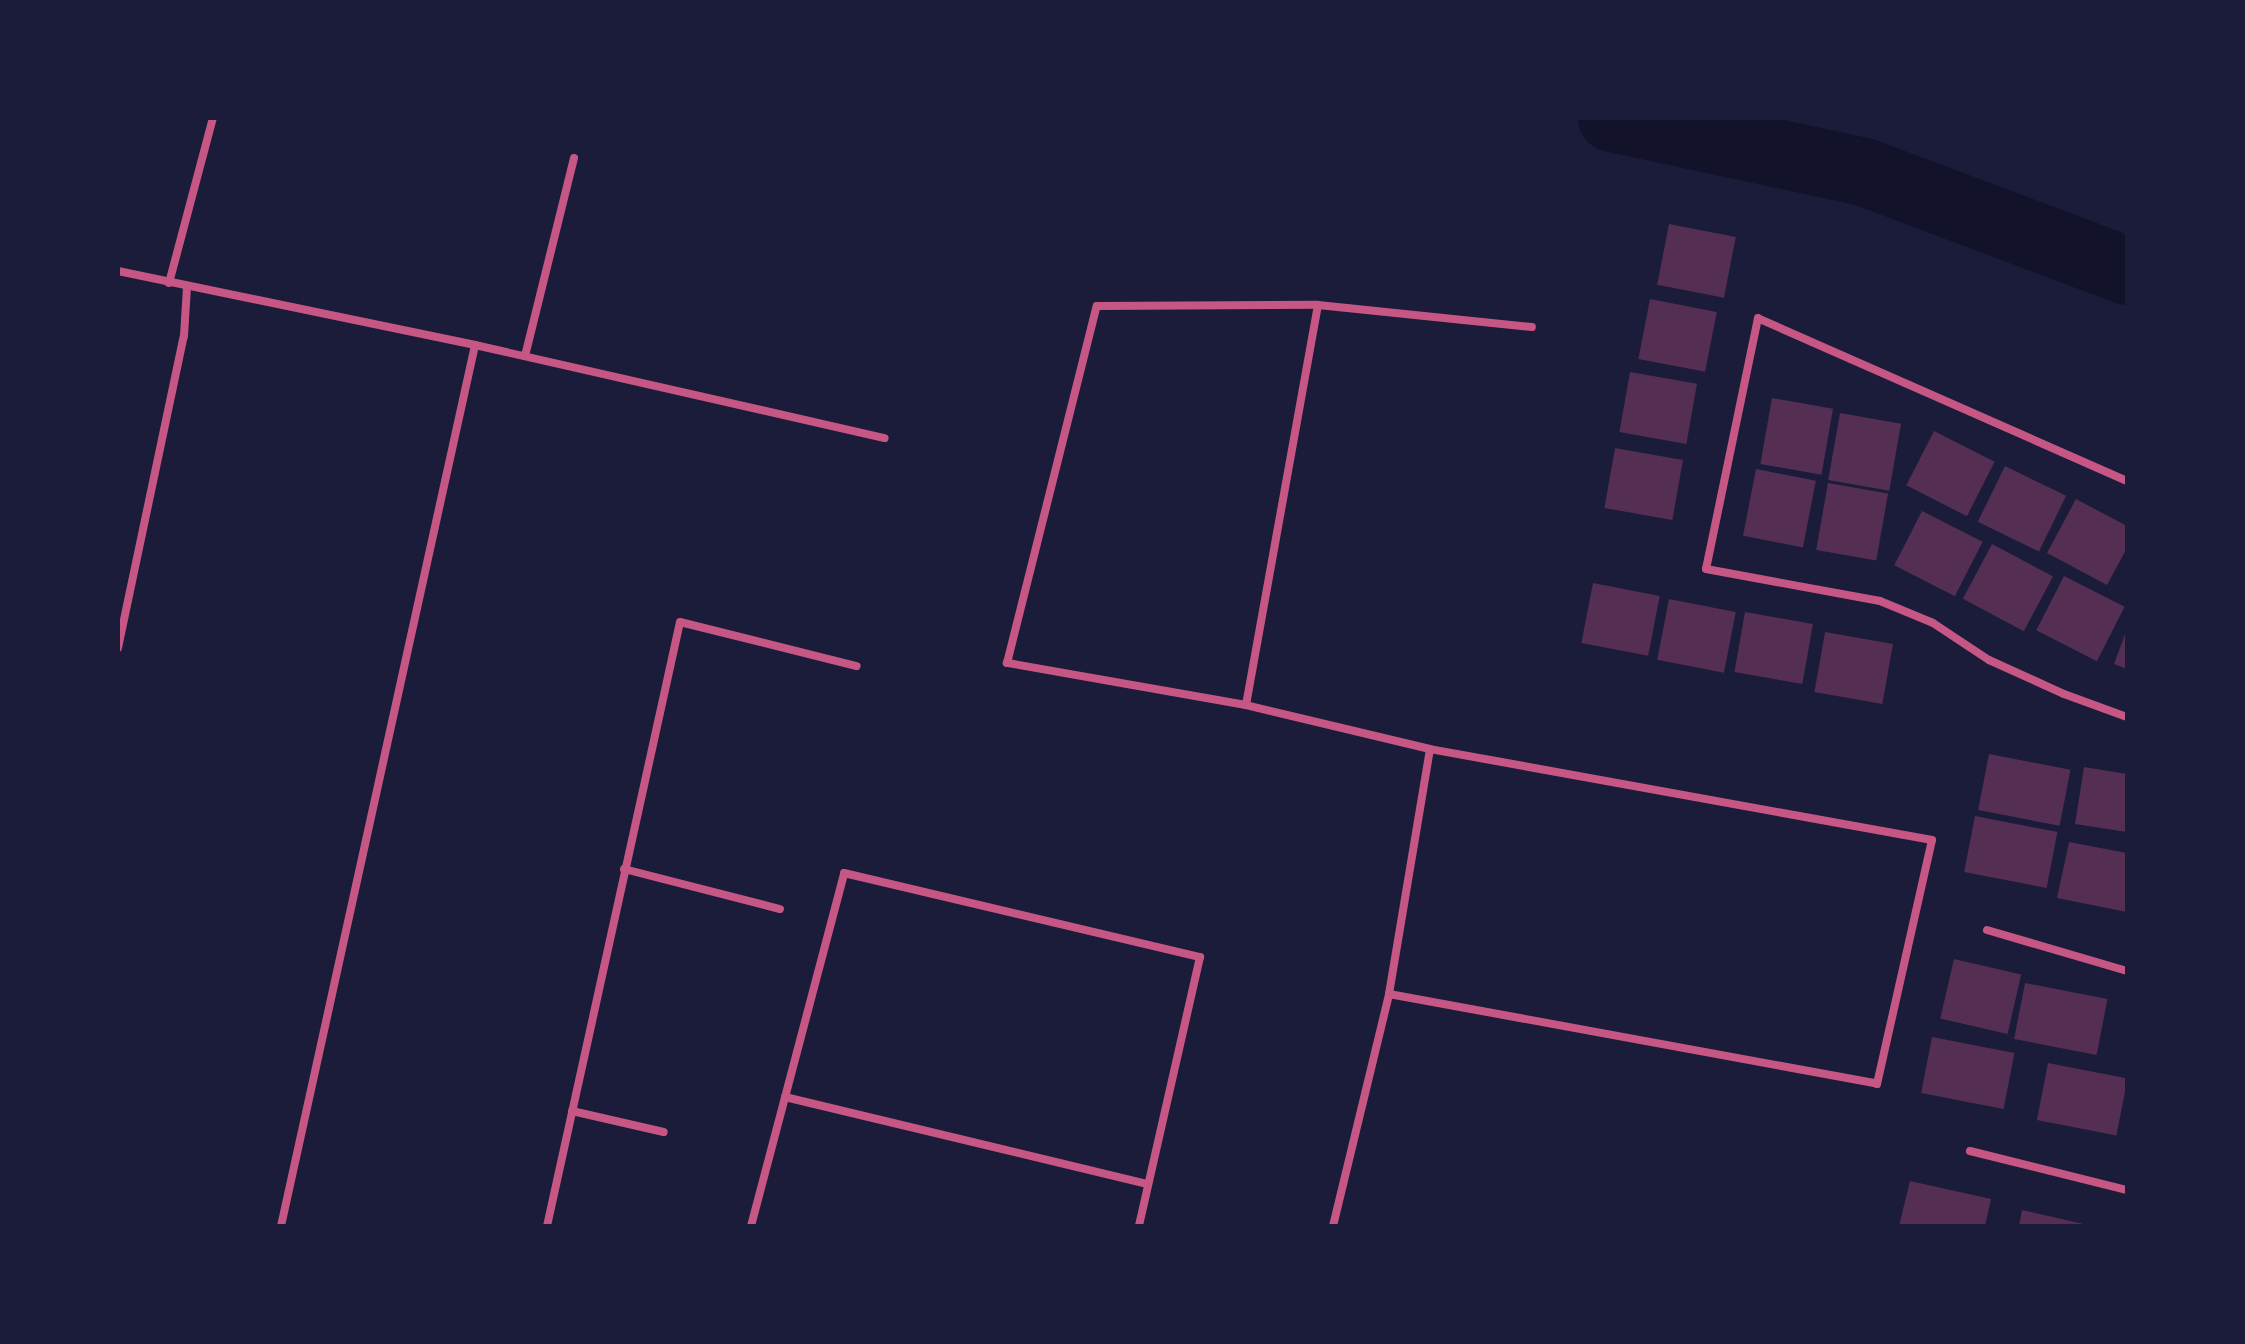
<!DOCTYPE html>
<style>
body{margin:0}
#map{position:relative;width:2245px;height:1344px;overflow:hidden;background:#1b1b3a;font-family:Poppins,sans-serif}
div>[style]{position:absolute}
.river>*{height:68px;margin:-34px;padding:0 34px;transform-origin:34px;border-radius:34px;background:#12122b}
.building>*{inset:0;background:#542f53;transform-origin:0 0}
.minor>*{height:8px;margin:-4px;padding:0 4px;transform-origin:4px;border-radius:4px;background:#c65784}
span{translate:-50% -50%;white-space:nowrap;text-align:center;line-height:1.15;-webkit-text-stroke:7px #1b1b3a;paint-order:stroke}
.frame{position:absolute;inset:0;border:120px solid #1b1b3a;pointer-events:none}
</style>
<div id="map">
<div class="river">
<div style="left:1612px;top:118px;width:258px;rotate:12.1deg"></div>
<div style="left:1864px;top:172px;width:281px;rotate:20.6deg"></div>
</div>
<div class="building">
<div style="left:1669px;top:224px;width:68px;height:62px;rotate:11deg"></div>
<div style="left:1650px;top:299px;width:68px;height:61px;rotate:11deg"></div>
<div style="left:1630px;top:372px;width:68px;height:61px;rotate:10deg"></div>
<div style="left:1772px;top:398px;width:62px;height:67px;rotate:10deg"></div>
<div style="left:1840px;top:413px;width:62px;height:68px;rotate:10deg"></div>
<div style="left:1934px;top:431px;width:68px;height:61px;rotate:27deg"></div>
<div style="left:1615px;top:448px;width:69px;height:61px;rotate:10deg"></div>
<div style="left:2005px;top:466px;width:68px;height:62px;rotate:26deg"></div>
<div style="left:1756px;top:469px;width:61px;height:68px;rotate:11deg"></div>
<div style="left:1828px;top:483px;width:61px;height:68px;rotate:10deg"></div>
<div style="clip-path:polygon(2076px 499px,2127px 526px,2127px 548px,2107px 585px,2047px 553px)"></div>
<div style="left:1922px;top:511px;width:68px;height:61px;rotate:27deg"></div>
<div style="left:1992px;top:544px;width:69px;height:62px;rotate:28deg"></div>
<div style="left:2064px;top:576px;width:68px;height:61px;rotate:27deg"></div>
<div style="left:1593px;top:583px;width:68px;height:61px;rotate:11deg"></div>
<div style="left:1669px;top:599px;width:68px;height:62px;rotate:11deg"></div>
<div style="left:1745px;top:612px;width:69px;height:61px;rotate:10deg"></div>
<div style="clip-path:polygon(2127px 629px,2127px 669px,2114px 664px)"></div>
<div style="left:1825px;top:632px;width:69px;height:61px;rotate:10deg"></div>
<div style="left:1989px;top:754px;width:83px;height:57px;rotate:11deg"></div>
<div style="clip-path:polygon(2084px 767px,2127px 774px,2127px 832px,2075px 824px)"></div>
<div style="left:1975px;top:816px;width:84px;height:57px;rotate:11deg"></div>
<div style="clip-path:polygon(2069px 842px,2127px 853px,2127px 912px,2057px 898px)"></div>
<div style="left:1954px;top:959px;width:69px;height:61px;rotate:13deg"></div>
<div style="left:2025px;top:983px;width:84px;height:57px;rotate:11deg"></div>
<div style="left:1932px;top:1037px;width:84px;height:57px;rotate:11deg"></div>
<div style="left:2048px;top:1063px;width:81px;height:58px;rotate:11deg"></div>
<div style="clip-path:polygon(1910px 1181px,1991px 1199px,1985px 1226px,1899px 1226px)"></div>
<div style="clip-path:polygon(2022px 1210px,2088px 1225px,2088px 1226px,2019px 1226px)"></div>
</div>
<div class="minor">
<div style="left:118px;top:271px;width:365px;rotate:11.7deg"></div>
<div style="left:475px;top:345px;width:420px;rotate:12.8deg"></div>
<div style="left:169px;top:283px;width:171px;rotate:-75.1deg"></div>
<div style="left:525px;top:356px;width:204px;rotate:-76.1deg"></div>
<div style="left:2127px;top:481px;width:403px;rotate:-156.2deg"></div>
<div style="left:1758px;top:318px;width:256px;rotate:101.7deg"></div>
<div style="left:1706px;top:569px;width:177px;rotate:10.4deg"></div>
<div style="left:1880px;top:601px;width:57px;rotate:22.5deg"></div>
<div style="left:1933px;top:623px;width:67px;rotate:33.5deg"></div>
<div style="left:1989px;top:660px;width:82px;rotate:24.4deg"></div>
<div style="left:2064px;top:694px;width:67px;rotate:20.1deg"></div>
<div style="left:118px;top:648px;width:319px;rotate:-78.1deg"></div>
<div style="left:184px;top:336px;width:49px;rotate:-86.5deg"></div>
<div style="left:1246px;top:705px;width:406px;rotate:-79.8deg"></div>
<div style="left:624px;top:869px;width:161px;rotate:14.4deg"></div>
<div style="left:1987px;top:930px;width:146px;rotate:16.3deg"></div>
<div style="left:1389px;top:994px;width:496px;rotate:10.4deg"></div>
<div style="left:1877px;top:1084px;width:250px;rotate:-77.3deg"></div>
<div style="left:1932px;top:840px;width:510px;rotate:-169.73deg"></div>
<div style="left:1430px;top:749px;width:189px;rotate:-166.6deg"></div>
<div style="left:1246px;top:705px;width:243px;rotate:-170deg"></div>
<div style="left:1007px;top:663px;width:368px;rotate:-75.9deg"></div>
<div style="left:1097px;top:306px;width:221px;rotate:-0.3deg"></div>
<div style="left:1318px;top:305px;width:215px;rotate:5.9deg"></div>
<div style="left:785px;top:1097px;width:373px;rotate:13.5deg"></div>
<div style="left:572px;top:1111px;width:94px;rotate:12.9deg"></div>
<div style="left:1970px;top:1151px;width:162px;rotate:14deg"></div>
<div style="left:281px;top:1226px;width:902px;rotate:-77.58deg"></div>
<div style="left:547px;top:1226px;width:618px;rotate:-77.58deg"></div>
<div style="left:680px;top:622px;width:182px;rotate:14deg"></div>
<div style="left:751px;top:1226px;width:365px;rotate:-75.2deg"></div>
<div style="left:844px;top:873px;width:366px;rotate:13.3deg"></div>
<div style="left:1200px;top:957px;width:276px;rotate:102.8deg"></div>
<div style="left:1333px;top:1226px;width:239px;rotate:-76.4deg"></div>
<div style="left:1389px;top:994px;width:248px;rotate:-80.5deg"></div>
</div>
<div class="frame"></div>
</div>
